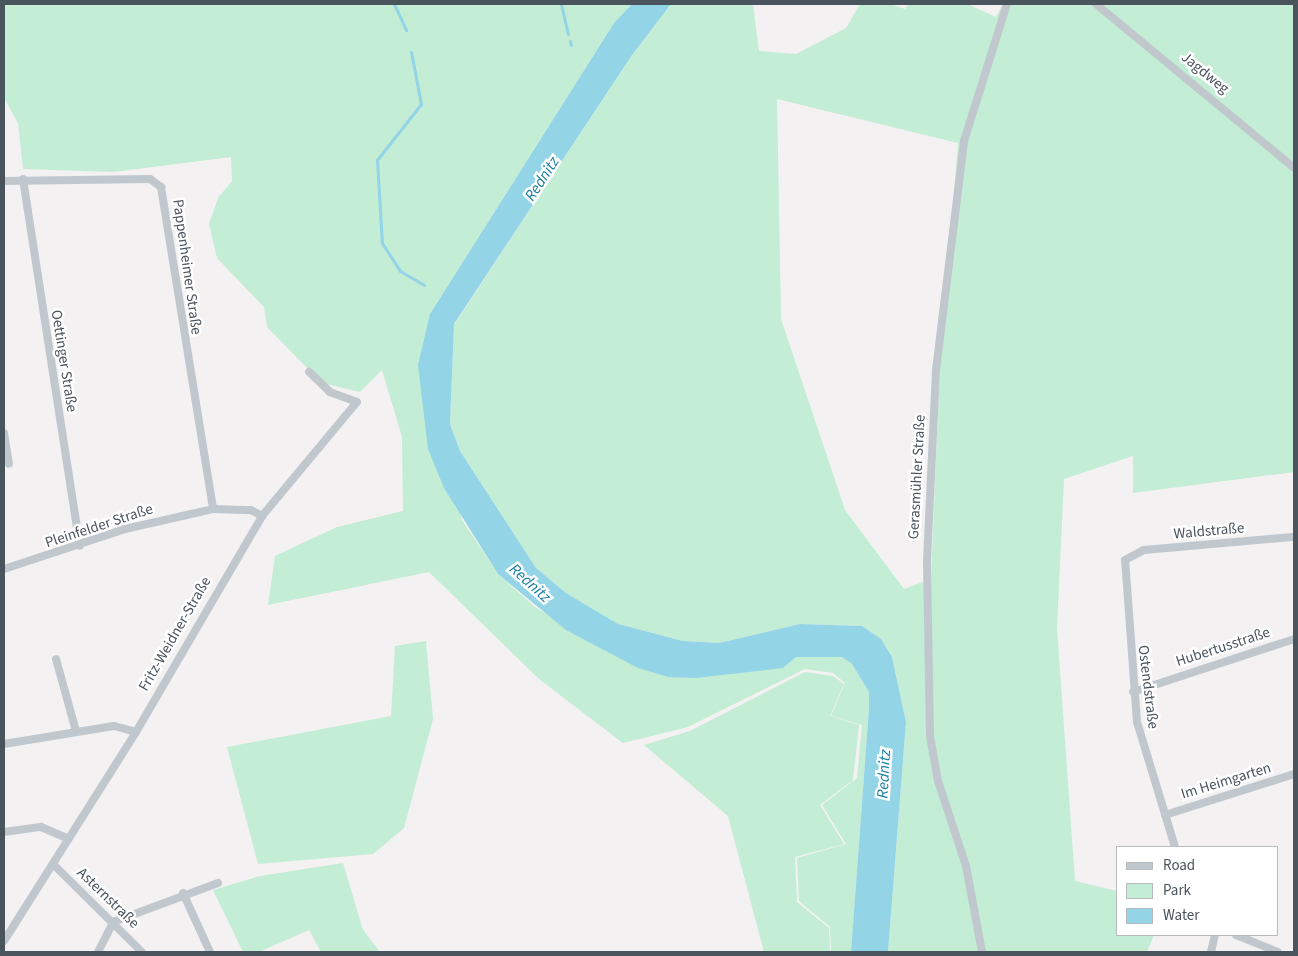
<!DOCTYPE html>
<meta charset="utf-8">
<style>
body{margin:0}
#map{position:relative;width:1298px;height:956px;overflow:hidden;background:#f3f1f1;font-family:"Source Sans 3",sans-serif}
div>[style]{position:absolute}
.green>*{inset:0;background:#c3edd4}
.water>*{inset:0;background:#93d4e7}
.stream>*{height:3px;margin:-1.5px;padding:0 1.5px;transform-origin:1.5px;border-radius:1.5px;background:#93d4e7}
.street>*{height:8px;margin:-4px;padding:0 4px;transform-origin:4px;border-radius:4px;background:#c0c8ce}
span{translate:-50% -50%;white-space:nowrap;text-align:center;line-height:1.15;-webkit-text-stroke:5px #fff;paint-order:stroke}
.street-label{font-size:15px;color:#4a545d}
.water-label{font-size:16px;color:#167e9e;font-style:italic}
.frame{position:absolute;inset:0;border:5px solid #4a545d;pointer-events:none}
.legend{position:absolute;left:1116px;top:846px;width:162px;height:90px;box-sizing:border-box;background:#fff;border:1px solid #b7bbbe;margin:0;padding:6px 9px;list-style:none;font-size:15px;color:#4a545d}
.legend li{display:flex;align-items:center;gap:10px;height:25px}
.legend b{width:25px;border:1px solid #b7bbbe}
</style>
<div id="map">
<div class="green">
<div style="clip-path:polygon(4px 4px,632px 4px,614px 23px,430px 314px,462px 520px,498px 574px,535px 607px,638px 668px,783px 668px,796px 657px,842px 657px,852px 664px,869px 692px,869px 708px,851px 952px,831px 952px,830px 927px,799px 901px,797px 858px,846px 844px,822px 805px,857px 778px,862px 725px,831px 716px,845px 683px,833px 673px,805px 669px,688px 727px,623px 743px,539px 679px,429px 572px,268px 605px,275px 556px,337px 527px,403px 511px,402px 437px,382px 370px,360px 392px,322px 383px,267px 327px,264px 307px,217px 258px,209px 224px,218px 198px,232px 181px,231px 157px,113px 172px,23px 169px,18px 123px,4px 98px)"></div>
<div style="clip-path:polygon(evenodd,671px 4px,753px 4px,759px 51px,796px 54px,846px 28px,860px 4px,890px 4px,905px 9px,908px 4px,967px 4px,996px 17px,1003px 4px,1294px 4px,1294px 472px,1133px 493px,1133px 456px,1064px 479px,1057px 628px,1075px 881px,1117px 891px,1117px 935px,1154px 935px,1147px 952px,888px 952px,906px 722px,892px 657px,881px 639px,862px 626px,800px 624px,719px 643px,683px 641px,618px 624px,566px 593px,536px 568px,460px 451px,450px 424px,454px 325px,632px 55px,671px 4px,777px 99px,958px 143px,940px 365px,931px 579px,904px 589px,845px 510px,781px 319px,777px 99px)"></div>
<div style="clip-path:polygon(426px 641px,433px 719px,404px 828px,373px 854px,258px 864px,227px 747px,391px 716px,395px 646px)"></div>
<div style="clip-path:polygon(805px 672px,833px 676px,844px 684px,830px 716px,859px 725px,853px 780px,820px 805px,844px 844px,795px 857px,797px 902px,829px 928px,830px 952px,764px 952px,728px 816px,644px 745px,690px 731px)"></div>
<div style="clip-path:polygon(343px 863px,363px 930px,380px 952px,321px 952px,309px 930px,259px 952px,243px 952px,213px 890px,260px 876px)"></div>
</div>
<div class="water">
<div style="clip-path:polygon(632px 4px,671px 4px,632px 55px,454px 324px,450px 424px,460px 451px,536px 568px,566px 593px,618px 624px,683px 641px,719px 643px,800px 624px,862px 626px,881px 639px,892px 657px,906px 722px,888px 952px,851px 952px,869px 708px,869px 692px,852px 664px,842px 657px,796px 657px,783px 668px,695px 678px,668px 677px,638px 668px,566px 630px,498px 574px,444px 488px,428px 449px,418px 365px,430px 314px,614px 23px)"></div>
</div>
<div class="stream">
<div style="left:394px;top:4px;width:29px;rotate:65deg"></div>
<div style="left:561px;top:4px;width:31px;rotate:77deg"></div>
<div style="left:570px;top:41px;width:4px;rotate:76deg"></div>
<div style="left:411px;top:52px;width:53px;rotate:79.1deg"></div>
<div style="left:421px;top:104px;width:71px;rotate:128.2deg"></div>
<div style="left:377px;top:160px;width:83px;rotate:86.6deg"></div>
<div style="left:382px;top:243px;width:33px;rotate:57deg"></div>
<div style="left:400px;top:271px;width:28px;rotate:30deg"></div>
</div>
<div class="street">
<div style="left:1096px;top:4px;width:257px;rotate:39.6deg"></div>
<div style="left:23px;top:179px;width:371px;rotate:81.2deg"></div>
<div style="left:4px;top:181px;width:146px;rotate:-0.8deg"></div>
<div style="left:150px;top:179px;width:14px;rotate:36deg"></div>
<div style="left:161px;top:187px;width:326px;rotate:80.8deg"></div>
<div style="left:4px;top:433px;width:31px;rotate:81deg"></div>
<div style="left:4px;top:569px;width:127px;rotate:-18.3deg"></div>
<div style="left:125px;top:529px;width:90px;rotate:-12.8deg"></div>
<div style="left:213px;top:509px;width:38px;rotate:2deg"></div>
<div style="left:251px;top:510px;width:13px;rotate:29deg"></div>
<div style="left:56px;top:659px;width:75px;rotate:74.5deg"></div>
<div style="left:1133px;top:692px;width:169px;rotate:-18.2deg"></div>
<div style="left:4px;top:744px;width:111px;rotate:-9.3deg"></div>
<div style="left:114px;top:726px;width:23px;rotate:15deg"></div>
<div style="left:1165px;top:815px;width:135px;rotate:-17.6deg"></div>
<div style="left:4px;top:832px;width:37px;rotate:-8deg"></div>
<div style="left:41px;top:827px;width:30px;rotate:23deg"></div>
<div style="left:1175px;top:847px;width:131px;rotate:-106.9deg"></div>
<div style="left:1137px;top:722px;width:162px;rotate:-94.2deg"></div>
<div style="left:1125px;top:560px;width:21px;rotate:-28deg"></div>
<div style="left:1144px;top:550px;width:151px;rotate:-5deg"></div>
<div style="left:54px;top:865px;width:124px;rotate:44.7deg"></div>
<div style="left:183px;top:893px;width:65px;rotate:65.4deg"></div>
<div style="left:1236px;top:935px;width:45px;rotate:22deg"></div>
<div style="left:4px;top:941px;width:247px;rotate:-57.7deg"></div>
<div style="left:136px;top:732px;width:250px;rotate:-59.7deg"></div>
<div style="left:262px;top:516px;width:148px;rotate:-50.2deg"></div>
<div style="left:357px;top:402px;width:29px;rotate:-160deg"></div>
<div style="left:330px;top:392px;width:29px;rotate:-136deg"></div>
<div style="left:98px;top:952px;width:34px;rotate:-63deg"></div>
<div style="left:113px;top:922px;width:112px;rotate:-20.4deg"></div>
<div style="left:982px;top:952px;width:87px;rotate:-100.5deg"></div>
<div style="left:966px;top:866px;width:89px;rotate:-108.2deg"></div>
<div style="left:938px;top:781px;width:46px;rotate:-100.1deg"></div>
<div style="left:930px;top:736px;width:175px;rotate:-91deg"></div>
<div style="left:927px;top:561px;width:191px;rotate:-87.3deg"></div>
<div style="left:936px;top:370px;width:231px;rotate:-83deg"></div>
<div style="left:964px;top:141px;width:144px;rotate:-72.6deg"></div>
<div style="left:1211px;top:952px;width:17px;rotate:-77deg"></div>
</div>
<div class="street-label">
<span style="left:1205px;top:73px;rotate:39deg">Jagdweg</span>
<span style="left:187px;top:267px;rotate:82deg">Pappenheimer Straße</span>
<span style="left:64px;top:361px;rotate:81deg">Oettinger Straße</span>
<span style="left:917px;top:477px;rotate:-87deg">Gerasmühler Straße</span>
<span style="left:99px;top:526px;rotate:-18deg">Pleinfelder Straße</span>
<span style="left:1209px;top:531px;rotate:-5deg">Waldstraße</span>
<span style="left:175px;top:634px;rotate:-60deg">Fritz-Weidner-Straße</span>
<span style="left:1223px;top:647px;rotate:-18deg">Hubertusstraße</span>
<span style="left:1148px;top:687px;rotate:83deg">Ostendstraße</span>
<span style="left:1226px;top:781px;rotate:-17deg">Im Heimgarten</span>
<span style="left:108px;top:898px;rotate:44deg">Asternstraße</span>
</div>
<div class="water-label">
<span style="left:542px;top:179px;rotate:-57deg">Rednitz</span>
<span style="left:530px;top:583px;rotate:42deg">Rednitz</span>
<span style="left:884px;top:774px;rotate:-87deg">Rednitz</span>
</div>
<div class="frame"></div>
<ul class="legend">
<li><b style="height:6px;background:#c0c8ce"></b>Road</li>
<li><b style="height:14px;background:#c3edd4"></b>Park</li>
<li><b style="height:14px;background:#93d4e7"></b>Water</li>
</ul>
</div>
